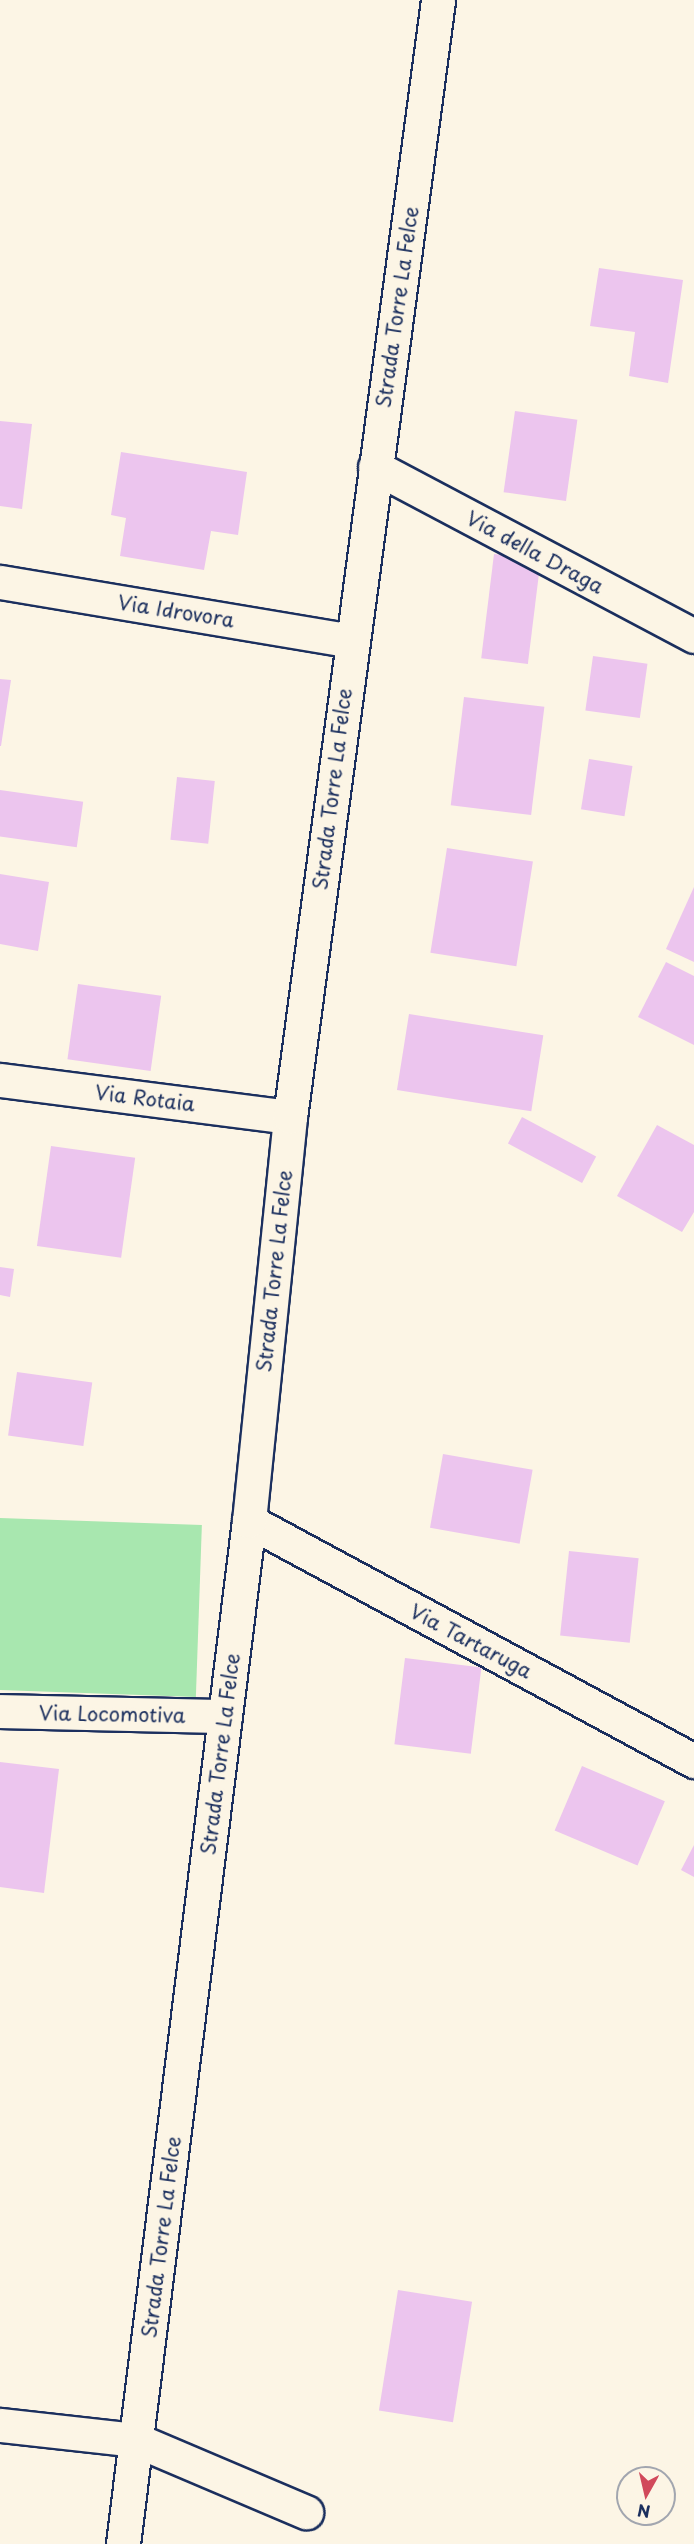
<!DOCTYPE html>
<style>
body{margin:0}
#map{position:relative;width:694px;height:2544px;overflow:hidden;background:#fcf5e5;font-family:"Playpen Sans",sans-serif}
div>[style]{position:absolute}
.green>*{inset:0;background:#a8e7af;transform-origin:0 0}
.building>*{inset:0;background:#ecc5ee;transform-origin:0 0}
.roads{filter:drop-shadow(2px 0 #1b2f5e) drop-shadow(-2px 0 #1b2f5e) drop-shadow(0 2px #1b2f5e) drop-shadow(0 -2px #1b2f5e)}
.minor>*{height:33px;margin:-16.5px;padding:0 16.5px;transform-origin:16.5px;border-radius:16.5px;background:#fcf5e5}
span{translate:-50% -50%;white-space:nowrap;text-align:center;line-height:1.15;-webkit-text-stroke:4.5px #fcf5e5;paint-order:stroke}
.street-label{font-size:20px;color:#1b2f5e}
.north{position:absolute;left:616px;top:2466px;width:60px;height:60px;box-sizing:border-box;background:#fcf5e5;border:2px solid #a2a6af;border-radius:50%;rotate:188deg;font-size:16px;font-weight:700;line-height:24px;text-align:center;color:#1b2f5e}
.north::after{content:'';display:block;margin:auto;width:21px;height:27px;background:#d1495b;clip-path:polygon(50% 0,100% 100%,50% 72%,0 100%)}
</style>
<div id="map">
<div class="green">
<div style="left:0;top:1518px;width:202px;height:172px;rotate:2deg"></div>
</div>
<div class="building">
<div style="clip-path:polygon(599px 268px,683px 280px,668px 383px,629px 376px,635px 332px,590px 326px)"></div>
<div style="left:515px;top:411px;width:63px;height:82px;rotate:8deg"></div>
<div style="clip-path:polygon(0 421px,32px 424px,22px 509px,0 506px)"></div>
<div style="clip-path:polygon(121px 452px,247px 472px,238px 535px,211px 531px,204px 570px,120px 556px,126px 518px,111px 515px)"></div>
<div style="left:494px;top:554px;width:47px;height:105px;rotate:7deg"></div>
<div style="left:593px;top:656px;width:55px;height:55px;rotate:8deg"></div>
<div style="clip-path:polygon(0 679px,11px 680px,1px 746px,0 746px)"></div>
<div style="left:464px;top:697px;width:81px;height:109px;rotate:7deg"></div>
<div style="left:589px;top:759px;width:44px;height:51px;rotate:9deg"></div>
<div style="left:177px;top:777px;width:38px;height:63px;rotate:6deg"></div>
<div style="left:0;top:790px;width:84px;height:46px;rotate:8deg"></div>
<div style="left:447px;top:848px;width:87px;height:106px;rotate:9deg"></div>
<div style="clip-path:polygon(0 874px,49px 882px,38px 951px,0 944px)"></div>
<div style="clip-path:polygon(694px 887px,694px 962px,666px 949px)"></div>
<div style="clip-path:polygon(666px 962px,694px 976px,694px 1045px,638px 1017px)"></div>
<div style="left:78px;top:984px;width:84px;height:76px;rotate:8deg"></div>
<div style="left:409px;top:1014px;width:136px;height:77px;rotate:9deg"></div>
<div style="left:522px;top:1117px;width:84px;height:30px;rotate:28deg"></div>
<div style="clip-path:polygon(657px 1125px,694px 1145px,694px 1212px,682px 1232px,617px 1196px)"></div>
<div style="left:51px;top:1146px;width:85px;height:101px;rotate:8deg"></div>
<div style="clip-path:polygon(0 1267px,14px 1269px,10px 1297px,0 1295px)"></div>
<div style="left:17px;top:1372px;width:76px;height:64px;rotate:8deg"></div>
<div style="left:443px;top:1454px;width:91px;height:75px;rotate:10deg"></div>
<div style="left:569px;top:1551px;width:70px;height:85px;rotate:6deg"></div>
<div style="left:405px;top:1658px;width:77px;height:87px;rotate:7deg"></div>
<div style="clip-path:polygon(0 1762px,59px 1769px,44px 1893px,0 1887px)"></div>
<div style="left:582px;top:1766px;width:90px;height:70px;rotate:23deg"></div>
<div style="clip-path:polygon(694px 1845px,694px 1877px,681px 1870px)"></div>
<div style="left:398px;top:2290px;width:75px;height:122px;rotate:9deg"></div>
</div>
<div class="roads">
<div class="minor">
<div style="left:375px;top:467px;width:361px;rotate:27.9deg"></div>
<div style="left:0;top:582px;width:356px;rotate:9.5deg"></div>
<div style="left:0;top:1080px;width:292px;rotate:7.3deg"></div>
<div style="left:249px;top:1521px;width:506px;rotate:28.34deg"></div>
<div style="left:0;top:1711px;width:225px;rotate:1.3deg"></div>
<div style="left:0;top:2425px;width:137px;rotate:6.3deg"></div>
<div style="left:136px;top:2440px;width:185px;rotate:23deg"></div>
<div style="left:123px;top:2544px;width:1031px;rotate:-82.98deg"></div>
<div style="left:249px;top:1521px;width:406px;rotate:-84.2deg"></div>
<div style="left:290px;top:1117px;width:1127px;rotate:-82.45deg"></div>
</div>
</div>
<div class="street-label">
<span style="left:397px;top:307px;rotate:-82deg">Strada Torre La Felce</span>
<span style="left:535px;top:552px;rotate:28deg">Via della Draga</span>
<span style="left:176px;top:611px;rotate:9deg">Via Idrovora</span>
<span style="left:332px;top:789px;rotate:-83deg">Strada Torre La Felce</span>
<span style="left:145px;top:1098px;rotate:7deg">Via Rotaia</span>
<span style="left:274px;top:1271px;rotate:-84deg">Strada Torre La Felce</span>
<span style="left:471px;top:1641px;rotate:28deg">Via Tartaruga</span>
<span style="left:112px;top:1714px;rotate:1deg">Via Locomotiva</span>
<span style="left:220px;top:1754px;rotate:-83deg">Strada Torre La Felce</span>
<span style="left:161px;top:2237px;rotate:-83deg">Strada Torre La Felce</span>
</div>
<div class="north">N</div>
</div>
